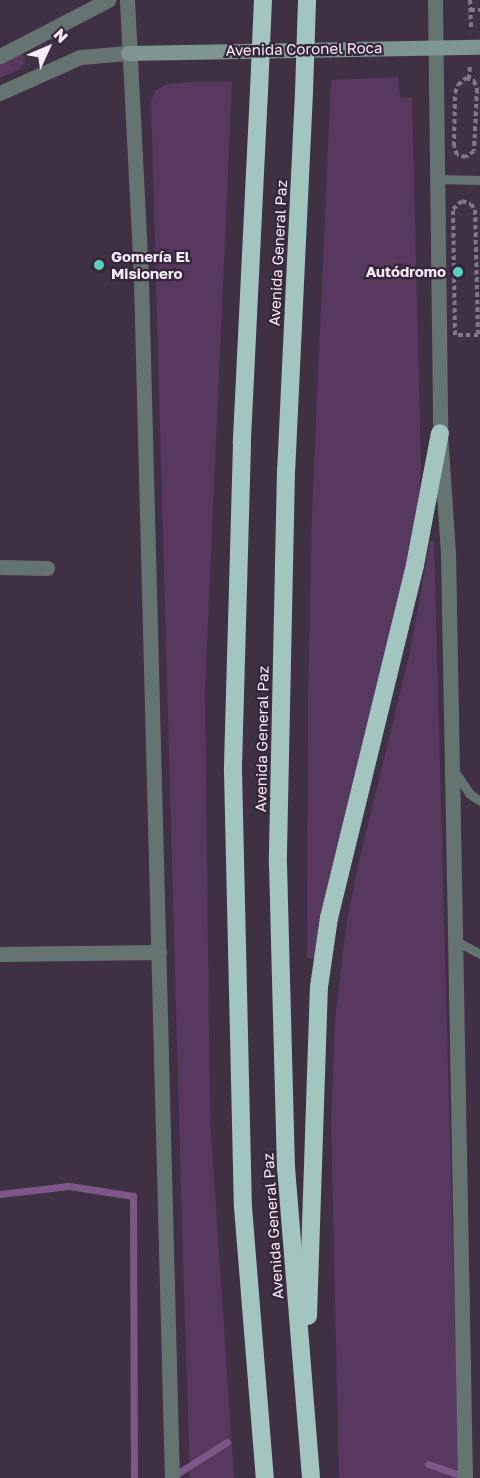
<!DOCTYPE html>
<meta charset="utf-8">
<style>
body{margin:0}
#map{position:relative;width:480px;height:1478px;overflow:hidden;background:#403044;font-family:"Golos Text",sans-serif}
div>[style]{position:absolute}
.green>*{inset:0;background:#57385e}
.stream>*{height:7px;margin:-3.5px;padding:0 3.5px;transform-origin:3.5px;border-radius:3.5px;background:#7e5688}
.path>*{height:4px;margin-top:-2px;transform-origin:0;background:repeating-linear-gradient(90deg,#857788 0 4.5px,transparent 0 7.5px)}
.service>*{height:9px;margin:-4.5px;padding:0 4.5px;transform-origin:4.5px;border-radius:4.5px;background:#657471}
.minor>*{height:15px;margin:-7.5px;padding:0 7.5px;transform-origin:7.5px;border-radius:7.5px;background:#657471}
.tertiary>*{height:15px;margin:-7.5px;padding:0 7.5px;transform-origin:7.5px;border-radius:7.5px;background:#657471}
.secondary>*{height:15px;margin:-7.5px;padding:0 7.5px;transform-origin:7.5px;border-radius:7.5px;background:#7e9591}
.motorway>*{height:18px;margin:-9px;padding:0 9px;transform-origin:9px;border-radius:9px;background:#a2c6bf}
.motorway-bridge>*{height:18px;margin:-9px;padding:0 9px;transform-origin:9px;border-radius:9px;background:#a2c6bf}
.dots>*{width:16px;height:16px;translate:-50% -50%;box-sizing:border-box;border:3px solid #36263a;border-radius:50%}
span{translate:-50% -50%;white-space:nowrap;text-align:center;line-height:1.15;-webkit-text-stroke:4.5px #36263a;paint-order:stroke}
.street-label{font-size:15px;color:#f6ebf8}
.poi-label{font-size:15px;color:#f6ebf8;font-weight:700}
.left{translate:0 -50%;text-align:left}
.right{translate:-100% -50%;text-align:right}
.north{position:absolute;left:18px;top:18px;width:60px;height:60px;-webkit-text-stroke:4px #36263a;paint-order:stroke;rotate:46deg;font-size:16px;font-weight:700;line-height:24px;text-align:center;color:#f6ebf8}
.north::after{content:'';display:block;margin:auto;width:21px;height:27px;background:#f6ebf8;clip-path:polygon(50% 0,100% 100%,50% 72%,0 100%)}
</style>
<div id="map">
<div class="green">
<div style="clip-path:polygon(17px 53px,23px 54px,25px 63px,20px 69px,0 78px,0 62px)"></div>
<div style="clip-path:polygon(398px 77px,400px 98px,412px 98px,421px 465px,419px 496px,410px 563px,317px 959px,307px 958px,308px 699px,312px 512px,331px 80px)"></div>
<div style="clip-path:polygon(189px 82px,232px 82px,205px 689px,210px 1117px,234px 1478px,190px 1478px,183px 1261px,151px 101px,156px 90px,167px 84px)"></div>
<div style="clip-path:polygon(430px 541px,434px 541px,459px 1478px,339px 1478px,331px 1121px,335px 1020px,346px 926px,358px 865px,410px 652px)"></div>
</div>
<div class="stream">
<div style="left:0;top:1194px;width:69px;rotate:-6.6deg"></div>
<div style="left:69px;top:1186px;width:65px;rotate:8.9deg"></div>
<div style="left:133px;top:1196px;width:282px;rotate:89.8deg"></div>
<div style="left:428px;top:1464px;width:39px;rotate:19deg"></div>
<div style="left:172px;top:1477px;width:65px;rotate:-32.5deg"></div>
</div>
<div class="path">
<div style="left:470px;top:0;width:30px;rotate:88deg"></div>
<div style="left:471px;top:10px;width:9px"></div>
<div style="left:466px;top:78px;width:9px;rotate:21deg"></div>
<div style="left:474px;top:81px;width:9px;rotate:69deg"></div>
<div style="left:477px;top:89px;width:62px;rotate:92.8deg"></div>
<div style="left:474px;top:151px;width:10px;rotate:143deg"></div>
<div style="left:466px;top:157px;width:9px;rotate:-167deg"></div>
<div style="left:457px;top:155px;width:9px;rotate:-108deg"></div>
<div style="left:454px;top:146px;width:53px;rotate:-88.9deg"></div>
<div style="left:455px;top:93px;width:9px;rotate:-69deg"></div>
<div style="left:458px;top:85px;width:11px;rotate:-41deg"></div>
<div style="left:469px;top:79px;width:14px;rotate:-86deg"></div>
<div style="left:462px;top:201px;width:9px;rotate:18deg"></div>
<div style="left:471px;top:204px;width:7px;rotate:56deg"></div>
<div style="left:475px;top:210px;width:125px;rotate:88.6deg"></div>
<div style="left:478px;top:335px;width:23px;rotate:180deg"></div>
<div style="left:455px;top:335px;width:126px;rotate:-90.9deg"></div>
<div style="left:453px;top:209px;width:12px;rotate:-42deg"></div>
</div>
<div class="service">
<div style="left:437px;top:179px;width:43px;rotate:1.3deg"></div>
<div style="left:453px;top:769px;width:30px;rotate:56deg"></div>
<div style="left:470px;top:794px;width:12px;rotate:35deg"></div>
<div style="left:454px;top:940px;width:30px;rotate:28deg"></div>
</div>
<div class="minor">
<div style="left:0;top:567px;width:47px;rotate:1.2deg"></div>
<div style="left:0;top:954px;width:159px;rotate:-0.7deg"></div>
</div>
<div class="tertiary">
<div style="left:127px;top:0;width:281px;rotate:87.1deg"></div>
<div style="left:141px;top:281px;width:1197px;rotate:88.52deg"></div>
<div style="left:435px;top:0;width:433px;rotate:89.3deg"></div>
<div style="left:440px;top:433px;width:119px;rotate:86.2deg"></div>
<div style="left:448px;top:552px;width:926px;rotate:88.95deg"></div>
<div style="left:0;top:56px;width:122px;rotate:-27.4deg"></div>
<div style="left:0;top:93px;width:88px;rotate:-24.2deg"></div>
<div style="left:80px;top:57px;width:48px;rotate:-4.8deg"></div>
</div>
<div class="secondary">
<div style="left:128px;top:53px;width:352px;rotate:-1deg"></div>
</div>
<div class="motorway">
<div style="left:259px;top:91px;width:353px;rotate:92.8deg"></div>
<div style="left:242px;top:444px;width:327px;rotate:91.6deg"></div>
<div style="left:233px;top:771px;width:436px;rotate:88.7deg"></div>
<div style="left:243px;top:1207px;width:272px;rotate:85.4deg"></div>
<div style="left:304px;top:92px;width:378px;rotate:92.7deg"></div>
<div style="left:286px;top:470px;width:394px;rotate:91.2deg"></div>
<div style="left:278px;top:864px;width:303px;rotate:88.5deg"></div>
<div style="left:286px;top:1167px;width:312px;rotate:85.4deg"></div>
<div style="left:308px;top:1316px;width:329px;rotate:-88.1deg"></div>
<div style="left:319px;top:987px;width:70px;rotate:-81.8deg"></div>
<div style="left:329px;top:918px;width:363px;rotate:-76.3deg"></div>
<div style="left:415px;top:565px;width:134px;rotate:-79.3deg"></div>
</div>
<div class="motorway-bridge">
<div style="left:259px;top:91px;width:91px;rotate:-87.5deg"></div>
<div style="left:304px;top:92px;width:92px;rotate:-88.1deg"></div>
</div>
<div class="dots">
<div style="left:99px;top:265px;background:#59cebe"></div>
<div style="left:458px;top:272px;background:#59cebe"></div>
</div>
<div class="street-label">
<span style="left:304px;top:49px;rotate:-1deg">Avenida Coronel Roca</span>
<span style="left:278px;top:253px;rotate:-87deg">Avenida General Paz</span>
<span style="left:262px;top:739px;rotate:-89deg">Avenida General Paz</span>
<span style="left:273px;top:1226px;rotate:-94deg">Avenida General Paz</span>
</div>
<div class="poi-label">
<span class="left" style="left:111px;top:265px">Gomería El<br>Misionero</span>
<span class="right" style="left:446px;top:272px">Autódromo</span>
</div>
<div class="north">N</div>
</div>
